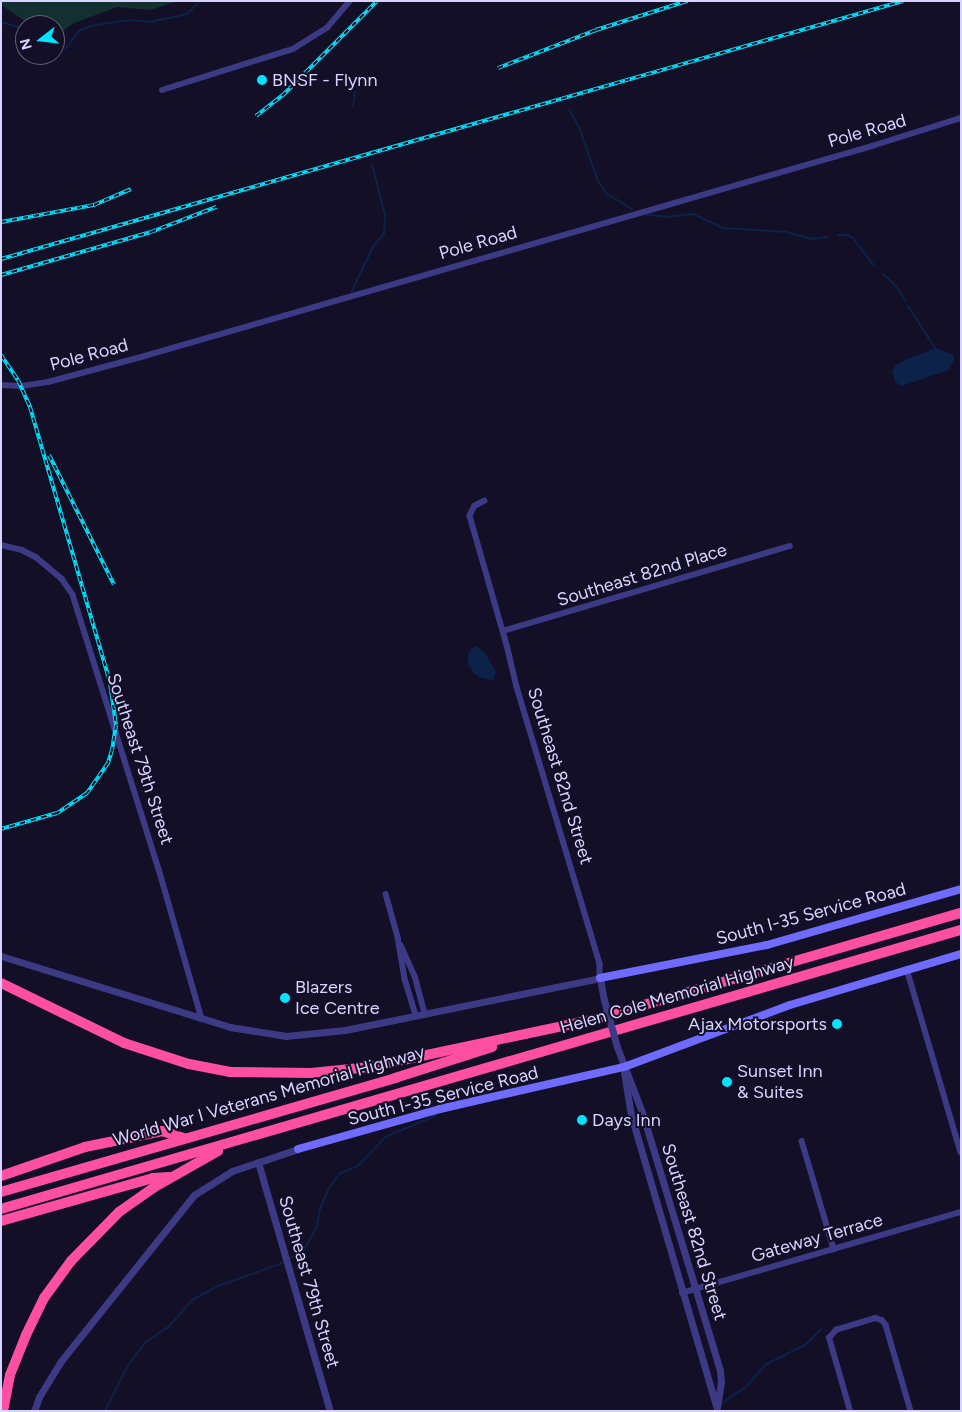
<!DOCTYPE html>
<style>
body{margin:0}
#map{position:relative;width:962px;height:1412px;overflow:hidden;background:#130f26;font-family:Figtree,sans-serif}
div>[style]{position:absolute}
.green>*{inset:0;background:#12302f}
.water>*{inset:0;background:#0c2248}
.stream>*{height:2px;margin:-1px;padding:0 1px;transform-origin:1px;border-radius:1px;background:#0c2248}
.minor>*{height:5.5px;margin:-2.75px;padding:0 2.75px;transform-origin:2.75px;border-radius:2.75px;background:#3d3a85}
.tertiary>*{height:7px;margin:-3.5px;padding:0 3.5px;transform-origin:3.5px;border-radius:3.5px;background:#3d3a85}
.secondary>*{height:8px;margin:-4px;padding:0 4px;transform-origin:4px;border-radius:4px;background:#6f6bff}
.motorway>*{height:10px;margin:-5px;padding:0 5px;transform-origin:5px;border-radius:5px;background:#ff4fa3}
.rail>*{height:4px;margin-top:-2px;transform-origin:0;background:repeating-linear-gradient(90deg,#130f26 0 5.5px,#00e5ff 0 11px);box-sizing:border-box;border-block:1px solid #00e5ff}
.tertiary-bridge>*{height:7px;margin:-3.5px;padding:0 3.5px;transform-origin:3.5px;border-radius:3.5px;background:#3d3a85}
.dots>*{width:14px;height:14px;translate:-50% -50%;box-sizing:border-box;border:2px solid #130f26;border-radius:50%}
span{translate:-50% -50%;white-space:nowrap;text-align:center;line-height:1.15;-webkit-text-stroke:4px #130f26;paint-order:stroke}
.poi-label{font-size:18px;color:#d9d4ff}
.left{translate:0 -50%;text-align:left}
.right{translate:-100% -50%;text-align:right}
.street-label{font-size:18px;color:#d9d4ff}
.frame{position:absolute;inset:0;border:2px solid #d9d4ff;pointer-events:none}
.north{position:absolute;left:15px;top:15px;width:50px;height:50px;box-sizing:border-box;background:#130f26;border:1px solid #625e7d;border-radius:50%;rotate:254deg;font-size:14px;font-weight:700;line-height:20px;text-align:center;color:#d9d4ff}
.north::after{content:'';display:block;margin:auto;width:18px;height:22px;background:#00e5ff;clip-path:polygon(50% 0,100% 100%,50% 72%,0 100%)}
</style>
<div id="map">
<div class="green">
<div style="clip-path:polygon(1px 1px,178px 1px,150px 10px,117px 7px,72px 24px,55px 37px,55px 25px,31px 25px,4px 7px)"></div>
</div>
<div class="water">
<div style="clip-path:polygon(935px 348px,953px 354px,954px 360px,949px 370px,902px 386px,895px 382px,892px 372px,895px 366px,907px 359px)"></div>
<div style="clip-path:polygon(477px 646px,486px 654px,496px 672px,493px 680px,481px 678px,474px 674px,468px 664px,468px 654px,471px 649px)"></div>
</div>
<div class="stream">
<div style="left:1px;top:22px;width:18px;rotate:16deg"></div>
<div style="left:18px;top:27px;width:11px;rotate:49deg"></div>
<div style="left:55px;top:49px;width:11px;rotate:-5deg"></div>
<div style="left:66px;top:48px;width:21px;rotate:-53deg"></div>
<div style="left:79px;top:31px;width:12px;rotate:-24deg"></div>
<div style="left:90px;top:26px;width:40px;rotate:-8.5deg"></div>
<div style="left:130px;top:20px;width:20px;rotate:6deg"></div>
<div style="left:150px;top:22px;width:38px;rotate:-12deg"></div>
<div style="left:187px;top:14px;width:18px;rotate:-45deg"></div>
<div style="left:353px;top:106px;width:14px;rotate:-82deg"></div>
<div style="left:569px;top:109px;width:24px;rotate:62deg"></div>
<div style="left:580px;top:130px;width:54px;rotate:70.6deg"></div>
<div style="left:598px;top:181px;width:16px;rotate:55deg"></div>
<div style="left:607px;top:194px;width:29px;rotate:31deg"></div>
<div style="left:642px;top:214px;width:25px;rotate:7deg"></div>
<div style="left:667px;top:217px;width:26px;rotate:-7deg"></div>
<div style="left:693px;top:214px;width:33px;rotate:25deg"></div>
<div style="left:723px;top:228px;width:64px;rotate:3.6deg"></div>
<div style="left:787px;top:232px;width:26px;rotate:16deg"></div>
<div style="left:812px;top:239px;width:16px;rotate:-7deg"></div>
<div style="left:838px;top:235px;width:9px"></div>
<div style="left:847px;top:235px;width:7px;rotate:27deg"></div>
<div style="left:853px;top:238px;width:35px;rotate:53deg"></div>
<div style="left:883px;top:274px;width:18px;rotate:43deg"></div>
<div style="left:896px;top:286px;width:17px;rotate:57deg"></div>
<div style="left:350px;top:295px;width:53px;rotate:-64.4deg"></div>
<div style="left:373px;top:247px;width:17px;rotate:-50deg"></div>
<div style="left:384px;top:234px;width:19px;rotate:-87deg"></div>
<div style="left:385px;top:215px;width:53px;rotate:-104.3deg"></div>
<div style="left:908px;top:306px;width:50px;rotate:57.3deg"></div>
<div style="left:720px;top:1404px;width:30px;rotate:-33deg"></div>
<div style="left:745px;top:1388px;width:30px;rotate:-49deg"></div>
<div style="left:765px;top:1365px;width:45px;rotate:-26.6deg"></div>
<div style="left:805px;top:1345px;width:23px;rotate:-45deg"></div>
<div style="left:105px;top:1411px;width:51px;rotate:-63.4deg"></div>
<div style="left:128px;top:1365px;width:29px;rotate:-52deg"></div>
<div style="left:146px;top:1342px;width:27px;rotate:-34deg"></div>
<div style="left:168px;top:1327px;width:36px;rotate:-48deg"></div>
<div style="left:192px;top:1300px;width:30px;rotate:-28deg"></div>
<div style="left:218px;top:1286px;width:66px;rotate:-19.5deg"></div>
<div style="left:280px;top:1264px;width:28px;rotate:-30deg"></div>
<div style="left:304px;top:1250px;width:26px;rotate:-61deg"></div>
<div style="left:317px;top:1227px;width:18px;rotate:-81deg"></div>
<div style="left:320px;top:1209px;width:21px;rotate:-67deg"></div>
<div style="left:328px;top:1190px;width:19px;rotate:-55deg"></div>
<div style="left:339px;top:1174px;width:22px;rotate:-24deg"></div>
<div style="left:359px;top:1165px;width:38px;rotate:-47deg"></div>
<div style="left:385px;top:1137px;width:56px;rotate:-22.9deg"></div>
</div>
<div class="minor">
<div style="left:162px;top:90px;width:137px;rotate:-17.4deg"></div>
<div style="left:293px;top:49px;width:40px;rotate:-32deg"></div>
<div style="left:327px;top:28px;width:35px;rotate:-50deg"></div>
<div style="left:1px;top:385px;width:21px;rotate:3deg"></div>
<div style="left:22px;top:386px;width:26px;rotate:-9deg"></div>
<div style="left:48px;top:382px;width:100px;rotate:-15deg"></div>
<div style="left:145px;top:356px;width:757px;rotate:-16.11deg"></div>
<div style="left:872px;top:146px;width:93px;rotate:-17.5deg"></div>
<div style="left:485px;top:501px;width:11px;rotate:153deg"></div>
<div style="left:475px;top:506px;width:11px;rotate:117deg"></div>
<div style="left:470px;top:516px;width:134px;rotate:74deg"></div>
<div style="left:507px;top:645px;width:43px;rotate:76.6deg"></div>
<div style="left:517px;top:687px;width:289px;rotate:73.3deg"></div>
<div style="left:600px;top:964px;width:14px;rotate:90deg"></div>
<div style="left:1px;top:545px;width:22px;rotate:13deg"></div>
<div style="left:22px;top:550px;width:16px;rotate:27deg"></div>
<div style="left:36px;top:557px;width:34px;rotate:40deg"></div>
<div style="left:62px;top:579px;width:19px;rotate:55deg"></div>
<div style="left:73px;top:595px;width:287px;rotate:72.6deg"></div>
<div style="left:159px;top:869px;width:156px;rotate:74deg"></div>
<div style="left:503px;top:631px;width:299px;rotate:-16.5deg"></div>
<div style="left:386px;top:894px;width:45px;rotate:74.4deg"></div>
<div style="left:398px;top:937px;width:43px;rotate:80.5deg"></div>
<div style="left:405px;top:979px;width:39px;rotate:73deg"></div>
<div style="left:401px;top:945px;width:34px;rotate:66deg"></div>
<div style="left:415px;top:976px;width:39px;rotate:75deg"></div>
<div style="left:907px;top:969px;width:191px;rotate:73.6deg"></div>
<div style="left:802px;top:1141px;width:113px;rotate:73.5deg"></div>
<div style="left:682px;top:1293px;width:291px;rotate:-16.2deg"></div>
<div style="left:850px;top:1411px;width:76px;rotate:-106deg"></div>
<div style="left:829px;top:1338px;width:11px;rotate:-49deg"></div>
<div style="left:836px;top:1330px;width:41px;rotate:-17.1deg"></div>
<div style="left:875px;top:1318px;width:7px;rotate:16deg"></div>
<div style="left:882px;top:1320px;width:6px;rotate:51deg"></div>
<div style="left:886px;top:1325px;width:90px;rotate:73.8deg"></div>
</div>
<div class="tertiary">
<div style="left:1px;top:956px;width:240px;rotate:17.2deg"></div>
<div style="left:230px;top:1027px;width:57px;rotate:9.1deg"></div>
<div style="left:286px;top:1036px;width:59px;rotate:-5.8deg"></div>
<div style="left:345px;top:1030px;width:260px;rotate:-11.5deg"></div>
<div style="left:600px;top:978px;width:22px;rotate:80deg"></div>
<div style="left:617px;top:1047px;width:70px;rotate:69deg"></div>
<div style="left:642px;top:1112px;width:270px;rotate:73.2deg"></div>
<div style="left:720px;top:1371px;width:11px;rotate:85deg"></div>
<div style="left:721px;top:1382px;width:26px;rotate:99deg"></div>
<div style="left:624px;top:1072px;width:44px;rotate:80.8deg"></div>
<div style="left:631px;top:1115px;width:303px;rotate:73.7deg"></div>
<div style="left:258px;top:1162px;width:259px;rotate:73.9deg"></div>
<div style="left:34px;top:1411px;width:15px;rotate:-70deg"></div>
<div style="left:39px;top:1397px;width:42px;rotate:-58.6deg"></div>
<div style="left:61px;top:1361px;width:213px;rotate:-51.3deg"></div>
<div style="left:194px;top:1195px;width:45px;rotate:-32.3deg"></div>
<div style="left:232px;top:1171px;width:70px;rotate:-18.4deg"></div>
</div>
<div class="secondary">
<div style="left:600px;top:978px;width:170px;rotate:-11.2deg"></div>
<div style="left:767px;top:945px;width:202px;rotate:-16.1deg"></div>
<div style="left:298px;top:1149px;width:148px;rotate:-15.7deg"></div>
<div style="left:440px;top:1109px;width:189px;rotate:-12.9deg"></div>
<div style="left:624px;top:1067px;width:177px;rotate:-20.5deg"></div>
<div style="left:790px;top:1005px;width:178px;rotate:-16.6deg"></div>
</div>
<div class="motorway">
<div style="left:1px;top:983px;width:137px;rotate:26deg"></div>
<div style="left:124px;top:1043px;width:68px;rotate:17.9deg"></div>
<div style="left:189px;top:1064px;width:42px;rotate:11deg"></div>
<div style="left:230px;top:1072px;width:81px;rotate:0.7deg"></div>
<div style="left:311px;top:1073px;width:59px;rotate:-5.8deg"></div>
<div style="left:370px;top:1067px;width:227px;rotate:-12deg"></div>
<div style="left:592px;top:1020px;width:384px;rotate:-16.2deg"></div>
<div style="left:1px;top:1176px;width:89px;rotate:-19deg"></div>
<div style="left:85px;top:1147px;width:79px;rotate:-11.7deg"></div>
<div style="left:162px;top:1131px;width:22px;rotate:18deg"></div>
<div style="left:1px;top:1192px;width:410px;rotate:-16.1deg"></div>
<div style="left:395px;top:1078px;width:102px;rotate:-17.7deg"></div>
<div style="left:1px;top:1209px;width:1000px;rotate:-16.21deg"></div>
<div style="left:1px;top:1221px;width:158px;rotate:-15.8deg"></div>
<div style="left:153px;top:1178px;width:16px;rotate:-4deg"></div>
<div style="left:3px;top:1411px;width:37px;rotate:-79deg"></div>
<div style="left:10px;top:1375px;width:43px;rotate:-68.2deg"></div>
<div style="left:26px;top:1335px;width:41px;rotate:-64.1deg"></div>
<div style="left:44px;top:1298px;width:46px;rotate:-53.9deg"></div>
<div style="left:71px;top:1261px;width:69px;rotate:-45.6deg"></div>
<div style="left:119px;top:1212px;width:42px;rotate:-35.2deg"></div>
<div style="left:153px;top:1188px;width:75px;rotate:-29.6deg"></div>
</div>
<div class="rail">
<div style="left:498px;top:68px;width:105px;rotate:-21.2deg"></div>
<div style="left:596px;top:30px;width:96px;rotate:-17.7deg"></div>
<div style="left:256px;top:116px;width:33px;rotate:-38deg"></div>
<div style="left:282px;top:96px;width:134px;rotate:-45deg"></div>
<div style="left:1px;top:222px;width:95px;rotate:-10.4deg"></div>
<div style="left:94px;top:205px;width:40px;rotate:-23.4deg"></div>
<div style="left:1px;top:259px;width:938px;rotate:-15.96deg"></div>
<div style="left:1px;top:275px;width:156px;rotate:-16deg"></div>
<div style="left:151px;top:232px;width:70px;rotate:-21deg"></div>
<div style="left:1px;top:355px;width:30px;rotate:56deg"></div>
<div style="left:18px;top:380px;width:30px;rotate:66deg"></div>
<div style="left:30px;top:407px;width:287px;rotate:73.8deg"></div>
<div style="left:110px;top:683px;width:42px;rotate:81.9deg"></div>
<div style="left:116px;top:725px;width:25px;rotate:99deg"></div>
<div style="left:112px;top:750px;width:14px;rotate:107deg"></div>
<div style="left:108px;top:763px;width:37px;rotate:125deg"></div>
<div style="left:87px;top:793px;width:36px;rotate:146deg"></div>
<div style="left:57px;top:813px;width:58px;rotate:164.1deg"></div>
<div style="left:49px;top:455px;width:145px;rotate:63.4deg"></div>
</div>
<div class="tertiary-bridge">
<div style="left:604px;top:1000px;width:49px;rotate:74.5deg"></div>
</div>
<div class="dots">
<div style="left:262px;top:80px;background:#00e5ff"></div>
<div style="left:285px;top:998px;background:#00e5ff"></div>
<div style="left:837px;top:1024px;background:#00e5ff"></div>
<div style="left:727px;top:1082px;background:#00e5ff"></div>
<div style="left:582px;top:1120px;background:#00e5ff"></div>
</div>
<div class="poi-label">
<span class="left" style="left:272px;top:80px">BNSF - Flynn</span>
<span class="left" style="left:295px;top:998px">Blazers<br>Ice Centre</span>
<span class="right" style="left:827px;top:1024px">Ajax Motorsports</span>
<span class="left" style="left:737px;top:1082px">Sunset Inn<br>&amp; Suites</span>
<span class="left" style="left:592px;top:1120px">Days Inn</span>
</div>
<div class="street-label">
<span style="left:867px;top:131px;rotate:-16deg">Pole Road</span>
<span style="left:478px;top:243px;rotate:-16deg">Pole Road</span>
<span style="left:89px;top:355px;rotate:-15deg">Pole Road</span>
<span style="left:642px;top:575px;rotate:-17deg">Southeast 82nd Place</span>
<span style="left:140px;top:759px;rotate:72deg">Southeast 79th Street</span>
<span style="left:560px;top:776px;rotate:73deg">Southeast 82nd Street</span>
<span style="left:811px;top:914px;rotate:-15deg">South I-35 Service Road</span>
<span style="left:677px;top:995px;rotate:-16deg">Helen Cole Memorial Highway</span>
<span style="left:269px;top:1096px;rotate:-16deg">World War I Veterans Memorial Highway</span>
<span style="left:443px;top:1096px;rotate:-14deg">South I-35 Service Road</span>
<span style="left:694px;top:1232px;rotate:73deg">Southeast 82nd Street</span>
<span style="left:817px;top:1238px;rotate:-16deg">Gateway Terrace</span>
<span style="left:309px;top:1282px;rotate:74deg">Southeast 79th Street</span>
</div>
<div class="frame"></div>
<div class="north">N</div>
</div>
